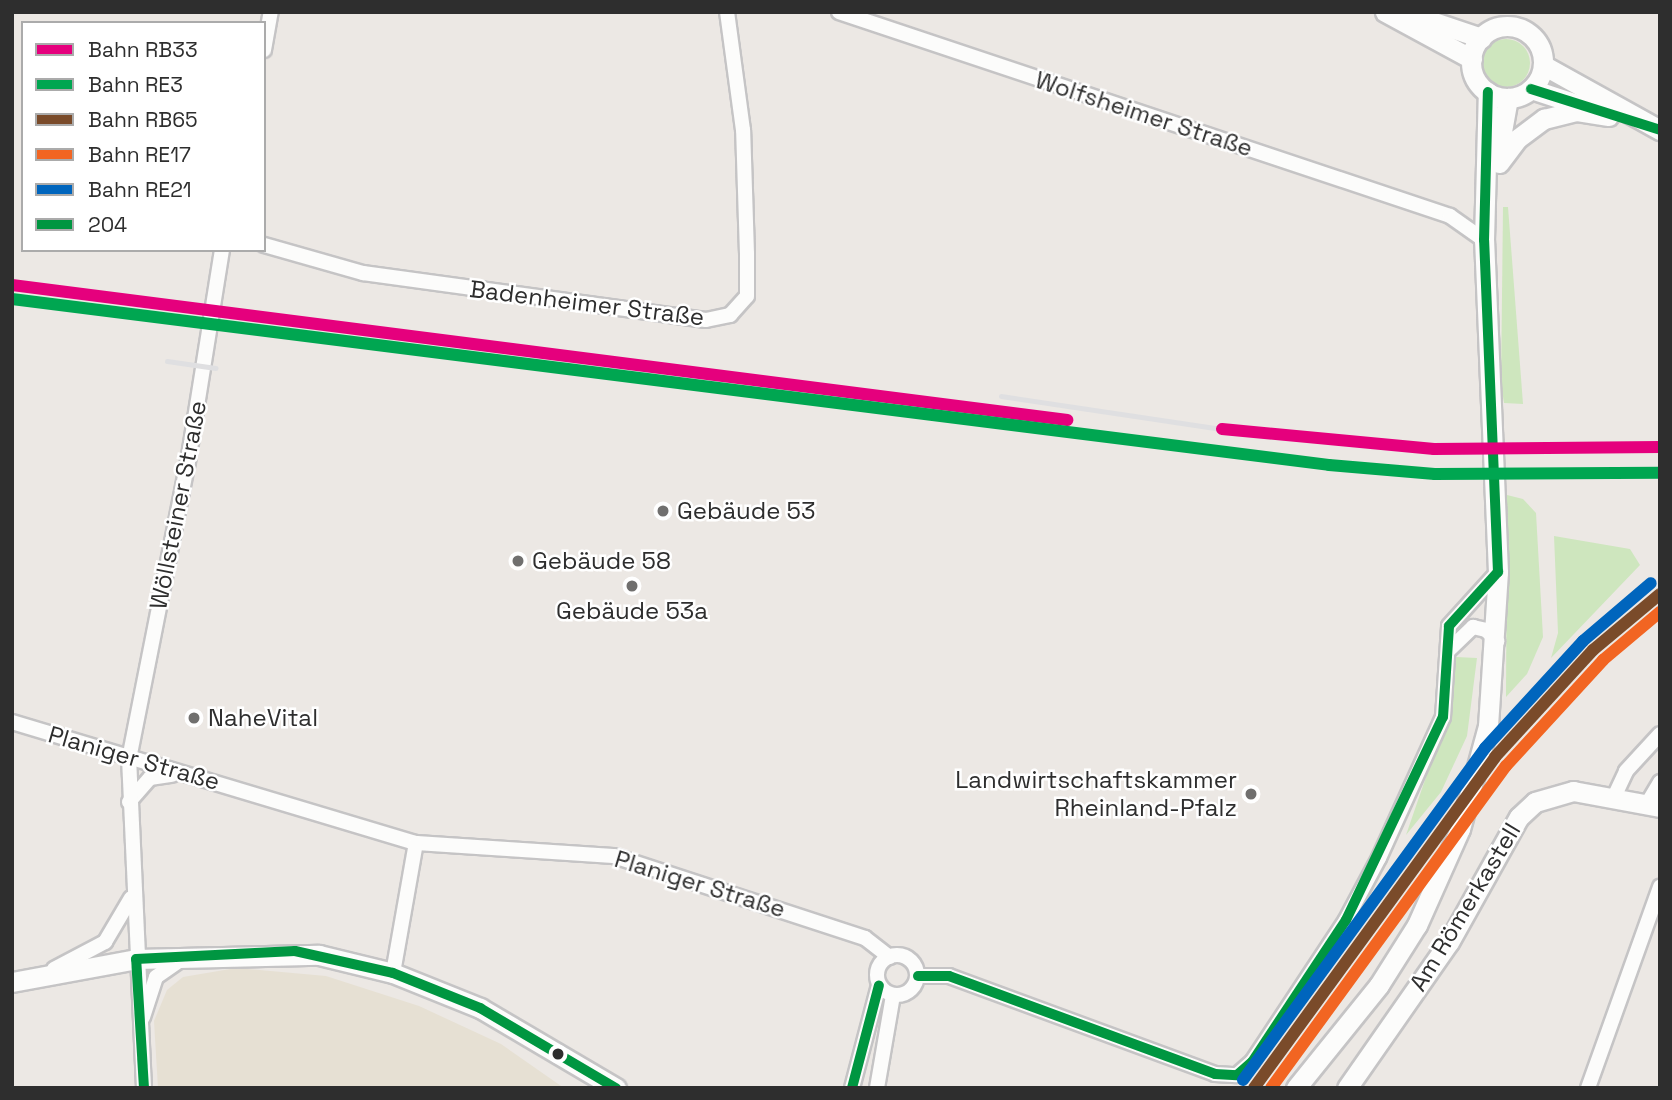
<!DOCTYPE html>
<meta charset="utf-8">
<style>
body{margin:0}
#map{position:relative;width:1672px;height:1100px;overflow:hidden;background:#ece8e4;font-family:"Space Grotesk",sans-serif}
div>[style]{position:absolute}
.education>*{inset:0;background:#e6e0d3}
.green>*{inset:0;background:#cee6be}
.round{border-radius:50%}
.roads{filter:drop-shadow(2px 0 #c5c4c5) drop-shadow(-2px 0 #c5c4c5) drop-shadow(0 2px #c5c4c5) drop-shadow(0 -2px #c5c4c5)}
.street>*{height:14px;margin:-7px;padding:0 7px;transform-origin:7px;border-radius:7px;background:#fcfcfb}
.street>.ring{margin:-7px;padding:0;box-sizing:content-box;background:none;border:14px solid #fcfcfb;border-radius:50%}
.secondary>*{height:19px;margin:-9.5px;padding:0 9.5px;transform-origin:9.5px;border-radius:9.5px;background:#fcfcfb}
.secondary>.ring{margin:-9.5px;padding:0;box-sizing:content-box;background:none;border:19px solid #fcfcfb;border-radius:50%}
.rail>*{height:5px;margin:-2.5px;padding:0 2.5px;transform-origin:2.5px;border-radius:2.5px;background:#dfdfe1}
.bus-1>*{height:10px;margin:-5px;padding:0 5px;transform-origin:5px;border-radius:5px;background:#009641}
.rail-1>*{height:12px;margin:-6px;padding:0 6px;transform-origin:6px;border-radius:6px;background:#e5007d}
.rail-2>*{height:12px;margin:-6px;padding:0 6px;transform-origin:6px;border-radius:6px;background:#00a651}
.rail-3>*{height:12px;margin:-6px;padding:0 6px;transform-origin:6px;border-radius:6px;background:#7a4b2a}
.rail-4>*{height:12px;margin:-6px;padding:0 6px;transform-origin:6px;border-radius:6px;background:#f26522}
.rail-5>*{height:12px;margin:-6px;padding:0 6px;transform-origin:6px;border-radius:6px;background:#0065bd}
.dots>*{width:19px;height:19px;translate:-50% -50%;box-sizing:border-box;border:4px solid #fff;border-radius:50%}
span{translate:-50% -50%;white-space:nowrap;text-align:center;line-height:1.15;-webkit-text-stroke:5px #fff;paint-order:stroke}
.street-label{font-size:24px;color:#2e2e2e}
.poi-label{font-size:24px;color:#2e2e2e}
.left{translate:0 -50%;text-align:left}
.right{translate:-100% -50%;text-align:right}
.frame{position:absolute;inset:0;border:14px solid #2e2e2e;pointer-events:none}
.legend{position:absolute;left:21px;top:21px;width:245px;height:231px;box-sizing:border-box;background:#fff;border:2px solid #ababab;margin:0;padding:9px 12px;list-style:none;font-size:21px;color:#2e2e2e}
.legend li{display:flex;align-items:center;gap:14px;height:35px}
.legend b{width:35px;border:2px solid #ababab}
</style>
<div id="map">
<div class="education">
<div style="clip-path:polygon(236px 968px,326px 976px,419px 1006px,501px 1044px,564px 1088px,158px 1088px,154px 1021px,167px 990px,183px 977px)"></div>
</div>
<div class="green">
<div class="round" style="left:1482px;top:39px;width:48px;height:48px"></div>
<div style="clip-path:polygon(1503px 207px,1508px 207px,1523px 404px,1504px 403px,1501px 384px)"></div>
<div style="clip-path:polygon(1507px 495px,1523px 499px,1536px 513px,1543px 637px,1527px 674px,1506px 697px)"></div>
<div style="clip-path:polygon(1554px 536px,1630px 549px,1640px 565px,1551px 658px,1558px 633px)"></div>
<div style="clip-path:polygon(1456px 657px,1477px 658px,1467px 736px,1441px 792px,1406px 835px,1453px 699px)"></div>
</div>
<div class="roads">
<div class="street">
<div style="left:839px;top:12px;width:644px;rotate:18.46deg"></div>
<div style="left:1450px;top:216px;width:42px;rotate:35.2deg"></div>
<div style="left:264px;top:50px;width:39px;rotate:-80deg"></div>
<div style="left:264px;top:245px;width:103px;rotate:15.8deg"></div>
<div style="left:363px;top:273px;width:346px;rotate:7.8deg"></div>
<div style="left:706px;top:320px;width:25px;rotate:-12deg"></div>
<div style="left:730px;top:315px;width:25px;rotate:-48deg"></div>
<div style="left:747px;top:296px;width:42px;rotate:-90deg"></div>
<div style="left:747px;top:254px;width:124px;rotate:-91.8deg"></div>
<div style="left:743px;top:130px;width:119px;rotate:-97.7deg"></div>
<div style="left:1448px;top:651px;width:35px;rotate:-44deg"></div>
<div style="left:1473px;top:627px;width:13px;rotate:13deg"></div>
<div style="left:1486px;top:630px;width:16px;rotate:45deg"></div>
<div style="left:12px;top:722px;width:422px;rotate:16.7deg"></div>
<div style="left:416px;top:843px;width:198px;rotate:3.8deg"></div>
<div style="left:614px;top:856px;width:264px;rotate:18.1deg"></div>
<div style="left:865px;top:938px;width:31px;rotate:38deg"></div>
<div style="left:1615px;top:795px;width:26px;rotate:-65deg"></div>
<div style="left:1626px;top:771px;width:50px;rotate:-47.4deg"></div>
<div style="left:129px;top:802px;width:32px;rotate:-49deg"></div>
<div style="left:150px;top:778px;width:22px;rotate:-8deg"></div>
<div style="left:1647px;top:804px;width:26px;rotate:-59deg"></div>
<div class="ring" style="left:877px;top:955px;width:26px;height:26px"></div>
<div style="left:54px;top:969px;width:58px;rotate:-27.9deg"></div>
<div style="left:105px;top:942px;width:51px;rotate:-59.4deg"></div>
<div style="left:393px;top:973px;width:132px;rotate:-80deg"></div>
<div style="left:918px;top:976px;width:31px"></div>
<div style="left:949px;top:976px;width:283px;rotate:20.2deg"></div>
<div style="left:1215px;top:1074px;width:22px;rotate:3deg"></div>
<div style="left:1237px;top:1075px;width:20px;rotate:-41deg"></div>
<div style="left:1252px;top:1062px;width:170px;rotate:-56.5deg"></div>
<div style="left:1346px;top:920px;width:70px;rotate:-62deg"></div>
<div style="left:1379px;top:858px;width:155px;rotate:-65.6deg"></div>
<div style="left:1443px;top:717px;width:91px;rotate:-86.2deg"></div>
<div style="left:1449px;top:626px;width:73px;rotate:-47.8deg"></div>
<div style="left:143px;top:1017px;width:42px;rotate:-72deg"></div>
<div style="left:156px;top:977px;width:32px;rotate:-35deg"></div>
<div style="left:144px;top:1088px;width:329px;rotate:-92.6deg"></div>
<div style="left:129px;top:759px;width:303px;rotate:-78.8deg"></div>
<div style="left:188px;top:462px;width:215px;rotate:-80.9deg"></div>
<div style="left:852px;top:1088px;width:106px;rotate:-75.3deg"></div>
<div style="left:877px;top:1088px;width:94px;rotate:-80.2deg"></div>
<div style="left:1588px;top:1088px;width:214px;rotate:-70.3deg"></div>
</div>
<div class="secondary">
<div style="left:1385px;top:12px;width:99px;rotate:28.4deg"></div>
<div style="left:1416px;top:16px;width:69px;rotate:18.7deg"></div>
<div class="ring" style="left:1471px;top:26px;width:53px;height:53px"></div>
<div style="left:1543px;top:65px;width:134px;rotate:29.1deg"></div>
<div style="left:1531px;top:89px;width:64px;rotate:18.2deg"></div>
<div style="left:1499px;top:148px;width:51px;rotate:-79.8deg"></div>
<div style="left:1499px;top:163px;width:30px;rotate:-53deg"></div>
<div style="left:1517px;top:139px;width:34px;rotate:-37deg"></div>
<div style="left:1544px;top:119px;width:34px;rotate:-14deg"></div>
<div style="left:1577px;top:111px;width:32px;rotate:9deg"></div>
<div style="left:12px;top:982px;width:126px;rotate:-10.5deg"></div>
<div style="left:136px;top:959px;width:183px;rotate:-1.3deg"></div>
<div style="left:319px;top:955px;width:76px;rotate:13.7deg"></div>
<div style="left:393px;top:973px;width:94px;rotate:21.9deg"></div>
<div style="left:480px;top:1008px;width:158px;rotate:30.5deg"></div>
<div style="left:1296px;top:1088px;width:132px;rotate:-51.1deg"></div>
<div style="left:1379px;top:985px;width:71px;rotate:-57.7deg"></div>
<div style="left:1417px;top:925px;width:105px;rotate:-65.9deg"></div>
<div style="left:1460px;top:829px;width:107px;rotate:-74.8deg"></div>
<div style="left:1488px;top:726px;width:154px;rotate:-86.3deg"></div>
<div style="left:1498px;top:572px;width:332px;rotate:-92.4deg"></div>
<div style="left:1484px;top:240px;width:148px;rotate:-88.5deg"></div>
<div style="left:1347px;top:1088px;width:178px;rotate:-55.1deg"></div>
<div style="left:1449px;top:942px;width:143px;rotate:-60.8deg"></div>
<div style="left:1519px;top:817px;width:22px;rotate:-43deg"></div>
<div style="left:1535px;top:802px;width:40px;rotate:-16deg"></div>
<div style="left:1573px;top:791px;width:88px;rotate:10.4deg"></div>
</div>
</div>
<div class="rail">
<div style="left:167px;top:361px;width:49px;rotate:8.1deg"></div>
<div style="left:1001px;top:396px;width:223px;rotate:8.5deg"></div>
</div>
<div class="bus-1">
<div style="left:1531px;top:89px;width:135px;rotate:17.6deg"></div>
<div style="left:918px;top:976px;width:31px"></div>
<div style="left:949px;top:976px;width:283px;rotate:20.2deg"></div>
<div style="left:1215px;top:1074px;width:22px;rotate:3deg"></div>
<div style="left:1237px;top:1075px;width:20px;rotate:-41deg"></div>
<div style="left:1252px;top:1062px;width:170px;rotate:-56.5deg"></div>
<div style="left:1346px;top:920px;width:225px;rotate:-64.5deg"></div>
<div style="left:1443px;top:717px;width:91px;rotate:-86.2deg"></div>
<div style="left:1449px;top:626px;width:73px;rotate:-47.8deg"></div>
<div style="left:1498px;top:572px;width:332px;rotate:-92.4deg"></div>
<div style="left:1484px;top:240px;width:148px;rotate:-88.5deg"></div>
<div style="left:144px;top:1088px;width:129px;rotate:-93.5deg"></div>
<div style="left:136px;top:959px;width:159px;rotate:-2.9deg"></div>
<div style="left:295px;top:951px;width:100px;rotate:12.7deg"></div>
<div style="left:393px;top:973px;width:94px;rotate:21.9deg"></div>
<div style="left:480px;top:1008px;width:158px;rotate:30.5deg"></div>
<div style="left:852px;top:1088px;width:106px;rotate:-75.3deg"></div>
</div>
<div class="rail-1">
<div style="left:12px;top:285px;width:1064px;rotate:7.29deg"></div>
<div style="left:1222px;top:429px;width:213px;rotate:5.4deg"></div>
<div style="left:1434px;top:449px;width:226px;rotate:-0.5deg"></div>
</div>
<div class="rail-2">
<div style="left:12px;top:299px;width:1327px;rotate:7.18deg"></div>
<div style="left:1329px;top:465px;width:106px;rotate:4.9deg"></div>
<div style="left:1435px;top:474px;width:225px;rotate:-0.3deg"></div>
</div>
<div class="rail-3">
<div style="left:1254px;top:1088px;width:409px;rotate:-53.9deg"></div>
<div style="left:1495px;top:757px;width:145px;rotate:-47.5deg"></div>
<div style="left:1593px;top:650px;width:87px;rotate:-39.9deg"></div>
</div>
<div class="rail-4">
<div style="left:1271px;top:1088px;width:399px;rotate:-53.9deg"></div>
<div style="left:1506px;top:766px;width:144px;rotate:-47.5deg"></div>
<div style="left:1603px;top:660px;width:75px;rotate:-40.1deg"></div>
</div>
<div class="rail-5">
<div style="left:1243px;top:1080px;width:411px;rotate:-53.9deg"></div>
<div style="left:1485px;top:748px;width:145px;rotate:-47.5deg"></div>
<div style="left:1583px;top:641px;width:89px;rotate:-40.5deg"></div>
</div>
<div class="dots">
<div style="left:663px;top:511px;background:#706f6e"></div>
<div style="left:518px;top:561px;background:#706f6e"></div>
<div style="left:632px;top:586px;background:#706f6e"></div>
<div style="left:194px;top:718px;background:#706f6e"></div>
<div style="left:1251px;top:794px;background:#706f6e"></div>
<div style="left:558px;top:1054px;background:#2e2e2e"></div>
</div>
<div class="street-label">
<span style="left:1144px;top:114px;rotate:18deg">Wolfsheimer Straße</span>
<span style="left:587px;top:303px;rotate:7deg">Badenheimer Straße</span>
<span style="left:178px;top:505px;rotate:-79deg">Wöllsteiner Straße</span>
<span style="left:134px;top:758px;rotate:16deg">Planiger Straße</span>
<span style="left:700px;top:884px;rotate:17deg">Planiger Straße</span>
<span style="left:1465px;top:907px;rotate:-59deg">Am Römerkastell</span>
</div>
<div class="poi-label">
<span class="left" style="left:677px;top:511px">Gebäude 53</span>
<span class="left" style="left:532px;top:561px">Gebäude 58</span>
<span style="left:632px;top:611px">Gebäude 53a</span>
<span class="left" style="left:208px;top:718px">NaheVital</span>
<span class="right" style="left:1237px;top:794px">Landwirtschaftskammer<br>Rheinland-Pfalz</span>
</div>
<div class="frame"></div>
<ul class="legend">
<li><b style="height:9px;background:#e5007d"></b>Bahn RB33</li>
<li><b style="height:9px;background:#00a651"></b>Bahn RE3</li>
<li><b style="height:9px;background:#7a4b2a"></b>Bahn RB65</li>
<li><b style="height:9px;background:#f26522"></b>Bahn RE17</li>
<li><b style="height:9px;background:#0065bd"></b>Bahn RE21</li>
<li><b style="height:9px;background:#009641"></b>204</li>
</ul>
</div>
